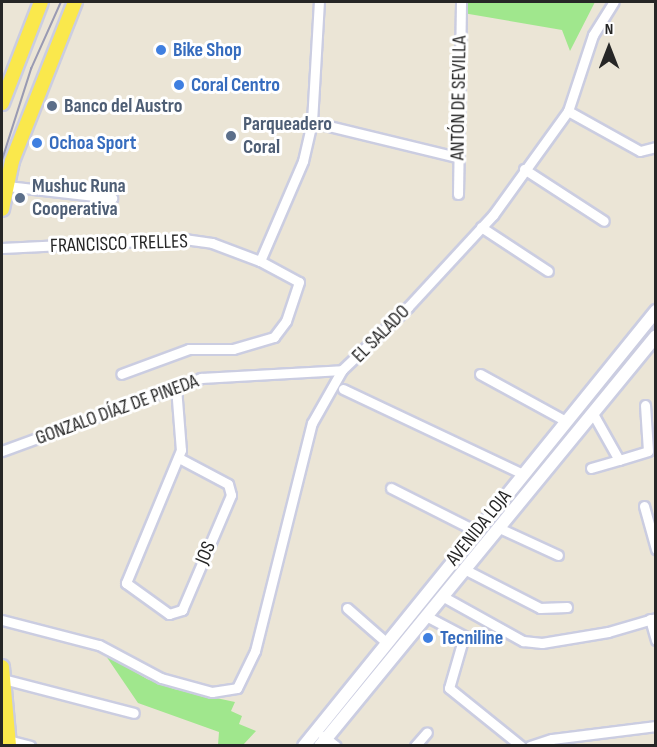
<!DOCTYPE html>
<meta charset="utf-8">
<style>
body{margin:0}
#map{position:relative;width:657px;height:747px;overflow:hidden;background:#ebe5d6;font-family:"Sofia Sans Condensed",sans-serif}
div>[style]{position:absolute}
.green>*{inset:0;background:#a0e78d}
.roads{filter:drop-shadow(2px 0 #cbcde1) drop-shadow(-2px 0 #cbcde1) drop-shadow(0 2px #cbcde1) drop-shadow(0 -2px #cbcde1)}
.minor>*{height:9px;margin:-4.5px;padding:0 4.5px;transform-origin:4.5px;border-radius:4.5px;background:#fff}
.secondary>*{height:12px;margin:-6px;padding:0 6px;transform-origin:6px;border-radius:6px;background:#fff}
.primary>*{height:14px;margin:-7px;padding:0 7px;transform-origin:7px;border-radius:7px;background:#fae84c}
.tram>*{height:1.5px;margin:-0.75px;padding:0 0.75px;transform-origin:0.75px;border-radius:0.75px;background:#999ab3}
.dots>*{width:16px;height:16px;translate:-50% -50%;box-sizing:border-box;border:3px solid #fff;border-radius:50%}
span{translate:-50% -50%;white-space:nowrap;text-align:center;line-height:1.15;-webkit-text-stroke:6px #fff;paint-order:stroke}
.shop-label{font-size:20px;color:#366cbe;font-weight:700}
.left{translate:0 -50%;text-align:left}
.street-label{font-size:20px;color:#262626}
.service-label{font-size:20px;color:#4e5e75;font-weight:700}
.frame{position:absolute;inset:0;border:3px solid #262626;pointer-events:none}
.north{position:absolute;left:579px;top:18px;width:60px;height:60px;-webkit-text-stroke:4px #fff;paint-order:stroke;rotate:0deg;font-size:16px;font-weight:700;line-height:24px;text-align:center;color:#262626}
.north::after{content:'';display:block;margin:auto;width:21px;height:27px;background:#262626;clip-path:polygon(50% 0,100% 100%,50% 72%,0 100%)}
</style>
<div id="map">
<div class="green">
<div style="clip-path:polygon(470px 2px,595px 2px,570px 51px,562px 30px,463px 13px,463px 4px)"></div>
<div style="clip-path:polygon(104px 653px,147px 679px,174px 689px,235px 702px,231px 711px,242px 716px,239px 724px,256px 731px,243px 745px,218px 745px,219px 732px,138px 703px)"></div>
</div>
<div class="roads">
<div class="minor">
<div style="left:568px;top:111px;width:80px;rotate:-71.8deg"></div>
<div style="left:593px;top:35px;width:39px;rotate:-58deg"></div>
<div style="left:312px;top:122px;width:149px;rotate:13.6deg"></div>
<div style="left:524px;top:169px;width:95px;rotate:33deg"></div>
<div style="left:7px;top:186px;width:106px;rotate:6.5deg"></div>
<div style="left:458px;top:194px;width:192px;rotate:-89.1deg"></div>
<div style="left:481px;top:227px;width:80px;rotate:33.3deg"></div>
<div style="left:2px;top:248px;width:182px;rotate:-2.8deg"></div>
<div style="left:184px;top:239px;width:28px;rotate:8deg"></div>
<div style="left:212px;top:243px;width:51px;rotate:20.6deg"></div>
<div style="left:260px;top:261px;width:44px;rotate:28.3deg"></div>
<div style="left:299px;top:282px;width:41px;rotate:108.4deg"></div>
<div style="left:286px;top:321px;width:20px;rotate:127deg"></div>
<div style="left:274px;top:337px;width:43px;rotate:163.7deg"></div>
<div style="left:233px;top:349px;width:44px;rotate:180deg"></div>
<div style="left:189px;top:349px;width:72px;rotate:159.8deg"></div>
<div style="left:260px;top:261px;width:109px;rotate:-66.7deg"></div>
<div style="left:303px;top:161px;width:40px;rotate:-77deg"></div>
<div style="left:312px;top:122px;width:120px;rotate:-86.7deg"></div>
<div style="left:480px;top:374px;width:96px;rotate:28.7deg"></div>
<div style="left:176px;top:387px;width:63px;rotate:85.5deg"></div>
<div style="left:181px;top:450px;width:144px;rotate:112.5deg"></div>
<div style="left:126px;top:583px;width:53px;rotate:35.8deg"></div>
<div style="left:169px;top:614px;width:14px;rotate:-17deg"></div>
<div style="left:182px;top:610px;width:125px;rotate:-66.9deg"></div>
<div style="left:231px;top:495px;width:11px;rotate:-105deg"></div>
<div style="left:228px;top:484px;width:55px;rotate:-152deg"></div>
<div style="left:343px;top:389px;width:199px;rotate:25.3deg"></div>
<div style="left:592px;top:412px;width:55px;rotate:60.6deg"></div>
<div style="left:619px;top:460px;width:30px;rotate:-17deg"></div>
<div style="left:648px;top:451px;width:46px;rotate:-93.7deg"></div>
<div style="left:2px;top:451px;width:212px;rotate:-20.1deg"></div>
<div style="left:201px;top:378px;width:141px;rotate:-3.2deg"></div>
<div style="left:591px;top:468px;width:29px;rotate:-16deg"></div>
<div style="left:391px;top:488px;width:95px;rotate:26.8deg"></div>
<div style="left:644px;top:506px;width:45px;rotate:74.4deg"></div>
<div style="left:497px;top:527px;width:67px;rotate:24.7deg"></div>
<div style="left:464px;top:569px;width:85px;rotate:27.2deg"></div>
<div style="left:540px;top:608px;width:27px;rotate:-2deg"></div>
<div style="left:442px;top:596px;width:93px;rotate:29.1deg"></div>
<div style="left:523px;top:641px;width:19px;rotate:6deg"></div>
<div style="left:542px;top:643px;width:67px;rotate:-9.5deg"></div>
<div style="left:608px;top:632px;width:50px;rotate:-16.3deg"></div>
<div style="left:347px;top:608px;width:53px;rotate:41.2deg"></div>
<div style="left:426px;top:616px;width:43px;rotate:27.8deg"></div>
<div style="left:464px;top:636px;width:54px;rotate:106.1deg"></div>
<div style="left:449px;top:688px;width:92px;rotate:38.9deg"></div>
<div style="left:650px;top:619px;width:22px;rotate:74deg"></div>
<div style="left:2px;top:620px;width:100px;rotate:14.5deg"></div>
<div style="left:99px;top:645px;width:70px;rotate:28deg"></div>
<div style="left:161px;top:678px;width:53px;rotate:15.4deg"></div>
<div style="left:212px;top:692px;width:25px;rotate:-9deg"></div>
<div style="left:237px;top:688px;width:41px;rotate:-64.1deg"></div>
<div style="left:255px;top:651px;width:235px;rotate:-76deg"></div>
<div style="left:312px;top:423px;width:61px;rotate:-60.5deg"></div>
<div style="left:342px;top:370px;width:91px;rotate:-43.7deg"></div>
<div style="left:408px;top:307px;width:125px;rotate:-47.3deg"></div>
<div style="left:493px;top:215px;width:128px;rotate:-54.2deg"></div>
<div style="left:568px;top:111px;width:82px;rotate:29.1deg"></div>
<div style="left:640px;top:151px;width:16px;rotate:-14deg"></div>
<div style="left:3px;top:679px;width:135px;rotate:14.5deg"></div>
<div style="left:323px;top:736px;width:16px;rotate:38deg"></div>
<div style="left:8px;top:740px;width:23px;rotate:15deg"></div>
<div style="left:415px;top:746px;width:18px;rotate:-49deg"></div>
<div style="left:530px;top:746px;width:23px;rotate:-18deg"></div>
<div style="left:552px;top:739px;width:105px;rotate:-7.1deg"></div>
</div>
<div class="secondary">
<div style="left:304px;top:746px;width:560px;rotate:-51.02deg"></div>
<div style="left:320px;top:746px;width:530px;rotate:-50.66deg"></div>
</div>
<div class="primary">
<div style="left:2px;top:103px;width:108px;rotate:-68.9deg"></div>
<div style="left:2px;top:209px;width:49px;rotate:-78.2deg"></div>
<div style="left:12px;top:161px;width:171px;rotate:-68.4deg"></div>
<div style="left:2px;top:667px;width:79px;rotate:84.9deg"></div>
</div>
</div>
<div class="tram">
<div style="left:2px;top:160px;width:96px;rotate:-72.3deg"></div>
<div style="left:31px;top:69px;width:73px;rotate:-65.9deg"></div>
</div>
<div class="dots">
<div style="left:161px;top:50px;background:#3f7fe0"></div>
<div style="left:179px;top:85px;background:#3f7fe0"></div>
<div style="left:52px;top:106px;background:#5c6f8a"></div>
<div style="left:231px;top:136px;background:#5c6f8a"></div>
<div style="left:37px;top:143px;background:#3f7fe0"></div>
<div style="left:20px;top:198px;background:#5c6f8a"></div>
<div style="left:428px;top:638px;background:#3f7fe0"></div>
</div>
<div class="shop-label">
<span class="left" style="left:173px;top:50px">Bike Shop</span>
<span class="left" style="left:191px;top:85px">Coral Centro</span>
<span class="left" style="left:49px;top:143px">Ochoa Sport</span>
<span class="left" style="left:440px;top:638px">Tecniline</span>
</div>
<div class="street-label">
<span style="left:459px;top:98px;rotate:-89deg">ANTÓN DE SEVILLA</span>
<span style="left:119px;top:244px;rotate:-2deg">FRANCISCO TRELLES</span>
<span style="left:381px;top:334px;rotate:-45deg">EL SALADO</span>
<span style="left:117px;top:410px;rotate:-20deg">GONZALO DÍAZ DE PINEDA</span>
<span style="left:479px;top:528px;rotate:-51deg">AVENIDA LOJA</span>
<span style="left:206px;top:553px;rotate:-67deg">JOS</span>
</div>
<div class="service-label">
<span class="left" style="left:64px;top:106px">Banco del Austro</span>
<span class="left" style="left:243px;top:136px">Parqueadero<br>Coral</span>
<span class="left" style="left:32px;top:198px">Mushuc Runa<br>Cooperativa</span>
</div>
<div class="frame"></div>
<div class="north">N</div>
</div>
